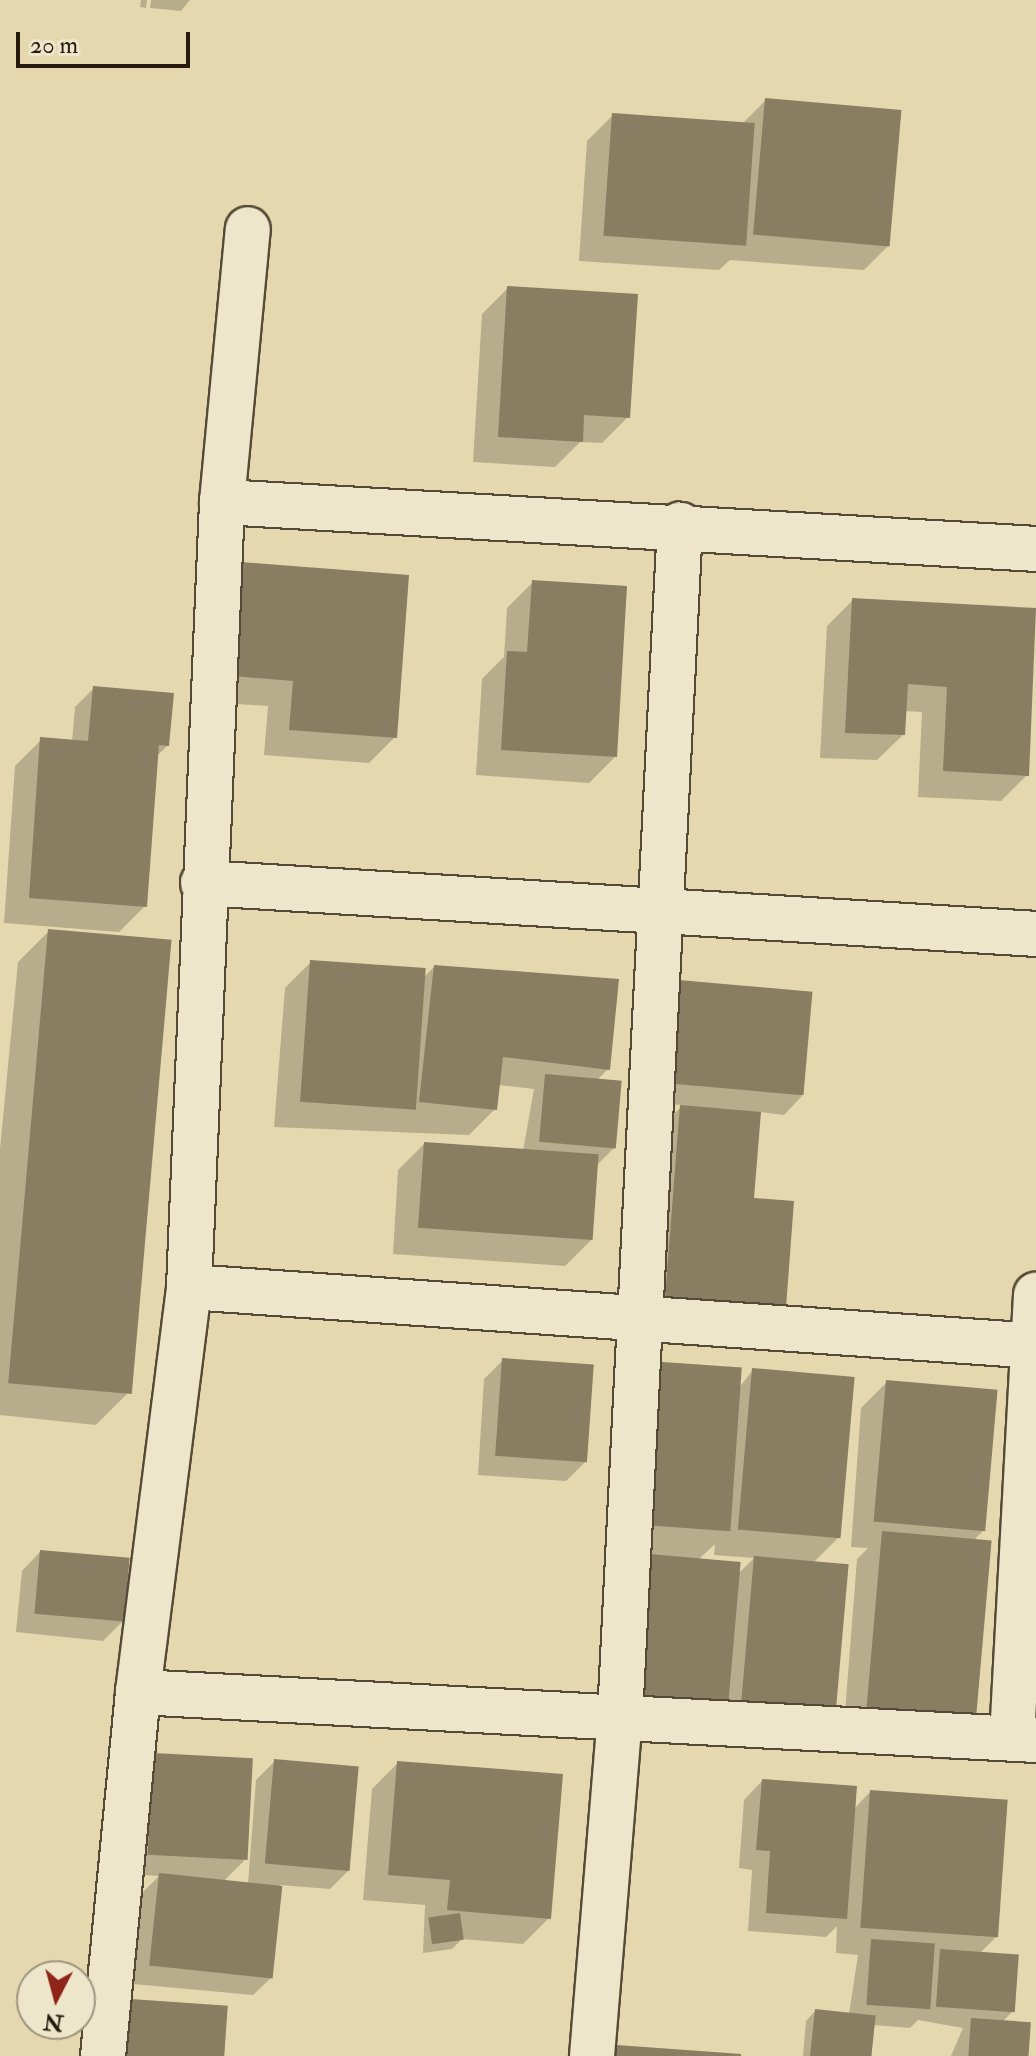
<!DOCTYPE html>
<style>
body{margin:0}
#map{position:relative;width:1036px;height:2056px;overflow:hidden;background:#e5d8ae;font-family:"IM FELL Double Pica",serif}
div>[style]{position:absolute}
.shadow>*{inset:0;background:#0003}
.building>*{inset:0;background:#897d62;transform-origin:0 0}
.roads{filter:drop-shadow(2px 0 #554a37) drop-shadow(-2px 0 #554a37) drop-shadow(0 2px #554a37) drop-shadow(0 -2px #554a37)}
.minor>*{height:44px;margin:-22px;padding:0 22px;transform-origin:22px;border-radius:22px;background:#eee6ca}
span{translate:-50% -50%;white-space:nowrap;text-align:center;line-height:1.15;-webkit-text-stroke:8px #eee6ca;paint-order:stroke}
.north{position:absolute;left:16px;top:1960px;width:80px;height:80px;box-sizing:border-box;background:#eee6ca;border:2px solid #9e957f;border-radius:50%;rotate:186deg;font-size:22px;font-weight:700;line-height:32px;text-align:center;color:#251b0f}
.north::after{content:'';display:block;margin:auto;width:28px;height:36px;background:#8f2418;clip-path:polygon(50% 0,100% 100%,50% 72%,0 100%)}
.scale{position:absolute;left:16px;top:32px;width:174px;height:36px;box-sizing:border-box;border:4px solid #251b0f;border-top:0;padding-left:10px;font-size:24px;line-height:28px;white-space:nowrap;color:#251b0f;-webkit-text-stroke:6px #eee6ca;paint-order:stroke}
</style>
<div id="map">
<div class="shadow">
<div style="clip-path:polygon(141px 0,147px 0,146px 8px,140px 7px)"></div>
<div style="clip-path:polygon(151px 0,190px 0,181px 11px,150px 8px)"></div>
<div style="clip-path:polygon(766px 100px,890px 244px,864px 270px,730px 260px,719px 270px,579px 261px,587px 141px,613px 115px,743px 123px)"></div>
<div style="clip-path:polygon(508px 288px,628px 417px,602px 443px,580px 442px,555px 467px,473px 462px,482px 314px)"></div>
<div style="clip-path:polygon(533px 582px,615px 757px,589px 783px,476px 775px,482px 679px,504px 657px,507px 608px)"></div>
<div style="clip-path:polygon(216px 590px,395px 737px,369px 763px,264px 755px,268px 706px,207px 702px)"></div>
<div style="clip-path:polygon(853px 600px,1035px 610px,1027px 775px,1001px 801px,918px 797px,922px 712px,904px 711px,903px 735px,877px 760px,820px 758px,827px 626px)"></div>
<div style="clip-path:polygon(94px 688px,168px 745px,156px 757px,145px 906px,119px 932px,4px 923px,15px 766px,41px 740px,72px 742px,75px 707px)"></div>
<div style="clip-path:polygon(49px 931px,127px 1394px,96px 1425px,0 1415px,0 1149px,18px 962px)"></div>
<div style="clip-path:polygon(311px 962px,423px 978px,434px 967px,608px 1069px,596px 1081px,615px 1147px,597px 1165px,591px 1240px,565px 1266px,393px 1254px,398px 1170px,424px 1144px,523px 1151px,534px 1089px,498px 1085px,495px 1109px,469px 1135px,274px 1127px,285px 988px)"></div>
<div style="clip-path:polygon(661px 1001px,802px 1096px,784px 1115px,759px 1112px,752px 1200px,639px 1338px,655px 1133px,683px 1105px,651px 1103px)"></div>
<div style="clip-path:polygon(503px 1360px,585px 1462px,566px 1481px,478px 1475px,484px 1379px)"></div>
<div style="clip-path:polygon(evenodd,753px 1370px,839px 1537px,813px 1563px,833px 1725px,807px 1751px,715px 1743px,631px 1575px,653px 1553px,610px 1550px,753px 1370px,715px 1544px,714px 1555px,754px 1558px,738px 1574px,698px 1560px,715px 1544px)"></div>
<div style="clip-path:polygon(887px 1382px,985px 1529px,974px 1540px,975px 1734px,949px 1760px,842px 1751px,857px 1559px,868px 1548px,851px 1547px,861px 1408px)"></div>
<div style="clip-path:polygon(40px 1552px,122px 1622px,103px 1641px,16px 1632px,22px 1571px)"></div>
<div style="clip-path:polygon(274px 1762px,349px 1870px,330px 1889px,280px 1885px,272px 1977px,253px 1995px,133px 1984px,141px 1894px,159px 1876px,128px 1874px,135px 1774px,244px 1861px,223px 1882px,248px 1884px,256px 1780px)"></div>
<div style="clip-path:polygon(398px 1763px,549px 1918px,523px 1944px,462px 1939px,452px 1949px,423px 1953px,425px 1905px,363px 1900px,372px 1789px)"></div>
<div style="clip-path:polygon(762px 1781px,853px 1810px,870px 1792px,997px 1936px,979px 1954px,1012px 2012px,1002px 2022px,1027px 2056px,951px 2056px,963px 2028px,918px 2020px,910px 2028px,874px 2025px,871px 2056px,803px 2056px,806px 2021px,815px 2011px,849px 2014px,858px 1955px,836px 1953px,837px 1926px,826px 1937px,748px 1931px,752px 1870px,739px 1868px,744px 1800px)"></div>
<div style="clip-path:polygon(131px 2001px,223px 2056px,110px 2056px,113px 2020px)"></div>
</div>
<div class="building">
<div style="left:765px;top:98px;width:137px;height:137px;rotate:5deg"></div>
<div style="left:612px;top:113px;width:143px;height:123px;rotate:4deg"></div>
<div style="clip-path:polygon(507px 286px,638px 294px,630px 418px,584px 415px,583px 442px,498px 437px)"></div>
<div style="clip-path:polygon(241px 562px,409px 575px,397px 738px,289px 730px,293px 681px,232px 676px)"></div>
<div style="clip-path:polygon(532px 580px,627px 586px,617px 757px,501px 750px,507px 651px,527px 652px)"></div>
<div style="clip-path:polygon(852px 598px,1036px 608px,1029px 776px,943px 771px,947px 687px,908px 684px,905px 735px,845px 733px)"></div>
<div style="clip-path:polygon(93px 686px,174px 693px,169px 746px,159px 745px,147px 907px,29px 898px,40px 737px,88px 741px)"></div>
<div style="left:48px;top:929px;width:124px;height:456px;rotate:5deg"></div>
<div style="left:310px;top:960px;width:116px;height:142px;rotate:4deg"></div>
<div style="clip-path:polygon(434px 965px,619px 979px,610px 1070px,503px 1057px,497px 1110px,419px 1102px)"></div>
<div style="left:679px;top:980px;width:134px;height:104px;rotate:5deg"></div>
<div style="left:545px;top:1074px;width:77px;height:68px;rotate:5deg"></div>
<div style="clip-path:polygon(680px 1105px,761px 1112px,754px 1198px,794px 1201px,785px 1321px,664px 1312px)"></div>
<div style="left:424px;top:1142px;width:175px;height:86px;rotate:4deg"></div>
<div style="left:502px;top:1358px;width:92px;height:98px;rotate:4deg"></div>
<div style="left:648px;top:1361px;width:94px;height:164px;rotate:4deg"></div>
<div style="left:752px;top:1368px;width:103px;height:162px;rotate:5deg"></div>
<div style="left:886px;top:1380px;width:112px;height:142px;rotate:5deg"></div>
<div style="left:882px;top:1531px;width:110px;height:196px;rotate:5deg"></div>
<div style="left:40px;top:1550px;width:90px;height:64px;rotate:5deg"></div>
<div style="left:649px;top:1554px;width:92px;height:160px;rotate:5deg"></div>
<div style="left:754px;top:1556px;width:95px;height:162px;rotate:5deg"></div>
<div style="left:153px;top:1753px;width:100px;height:102px;rotate:3deg"></div>
<div style="left:274px;top:1759px;width:85px;height:105px;rotate:5deg"></div>
<div style="clip-path:polygon(397px 1761px,563px 1774px,551px 1919px,447px 1910px,450px 1880px,388px 1875px)"></div>
<div style="clip-path:polygon(762px 1779px,857px 1786px,847px 1919px,766px 1913px,770px 1851px,756px 1850px)"></div>
<div style="left:870px;top:1790px;width:138px;height:138px;rotate:4deg"></div>
<div style="left:159px;top:1873px;width:124px;height:93px;rotate:6deg"></div>
<div style="left:460px;top:1913px;width:27px;height:32px;rotate:82deg"></div>
<div style="left:871px;top:1939px;width:64px;height:66px;rotate:4deg"></div>
<div style="left:940px;top:1949px;width:79px;height:58px;rotate:4deg"></div>
<div style="left:131px;top:1999px;width:97px;height:57px;rotate:4deg"></div>
<div style="left:815px;top:2009px;width:61px;height:47px;rotate:6deg"></div>
<div style="left:971px;top:2018px;width:60px;height:38px;rotate:4deg"></div>
<div style="clip-path:polygon(603px 2044px,741px 2054px,741px 2056px,603px 2056px)"></div>
</div>
<div class="roads">
<div class="minor">
<div style="left:222px;top:502px;width:815px;rotate:3.3deg"></div>
<div style="left:203px;top:883px;width:835px;rotate:3.5deg"></div>
<div style="left:189px;top:1287px;width:849px;rotate:3.98deg"></div>
<div style="left:138px;top:1692px;width:899px;rotate:3.06deg"></div>
<div style="left:1012px;top:1738px;width:444px;rotate:-86.9deg"></div>
<div style="left:103px;top:2056px;width:366px;rotate:-84.5deg"></div>
<div style="left:138px;top:1692px;width:408px;rotate:-82.8deg"></div>
<div style="left:189px;top:1287px;width:786px;rotate:-87.59deg"></div>
<div style="left:222px;top:502px;width:274px;rotate:-84.6deg"></div>
<div style="left:592px;top:2056px;width:340px;rotate:-85.3deg"></div>
<div style="left:620px;top:1717px;width:1194px;rotate:-87.12deg"></div>
</div>
</div>
<div class="north">N</div>
<div class="scale">20 m</div>
</div>
